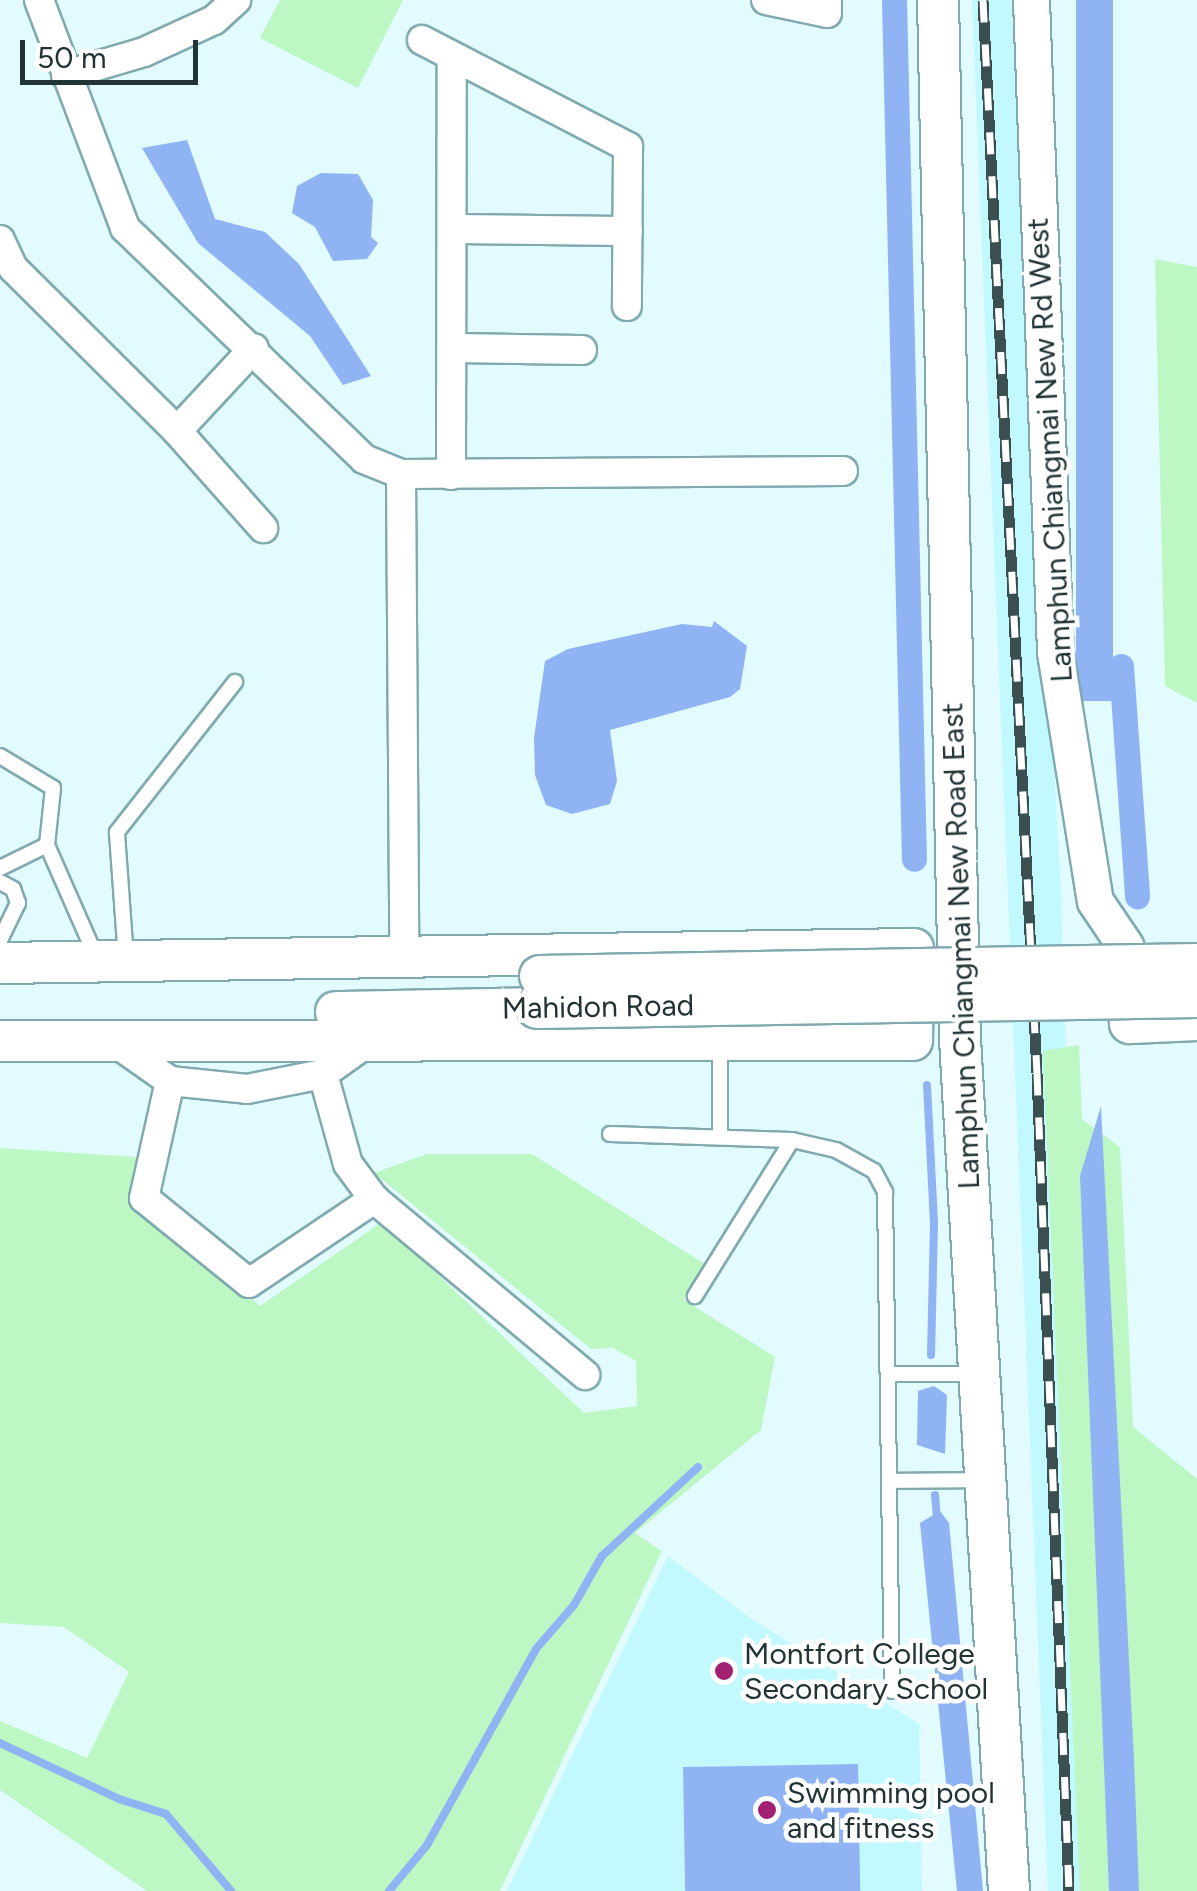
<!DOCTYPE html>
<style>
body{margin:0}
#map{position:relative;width:1197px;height:1891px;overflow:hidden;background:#e1fbfe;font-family:Figtree,sans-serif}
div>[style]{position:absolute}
.built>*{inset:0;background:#c2f9ff}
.green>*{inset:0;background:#bdf7c3}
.water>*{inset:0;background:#8fb3f3;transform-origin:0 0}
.stream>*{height:8px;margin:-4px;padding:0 4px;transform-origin:4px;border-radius:4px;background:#8fb3f3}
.canal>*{height:25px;margin:-12.5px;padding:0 12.5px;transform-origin:12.5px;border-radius:12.5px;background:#8fb3f3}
.roads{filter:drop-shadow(2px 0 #80aaaf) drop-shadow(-2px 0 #80aaaf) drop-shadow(0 2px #80aaaf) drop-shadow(0 -2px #80aaaf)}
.service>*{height:14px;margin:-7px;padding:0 7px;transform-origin:7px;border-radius:7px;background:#fff}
.minor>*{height:28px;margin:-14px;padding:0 14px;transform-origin:14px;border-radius:14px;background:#fff}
.tertiary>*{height:35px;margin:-17.5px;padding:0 17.5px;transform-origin:17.5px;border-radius:17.5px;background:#fff}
.secondary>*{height:40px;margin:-20px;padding:0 20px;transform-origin:20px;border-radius:20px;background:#fff}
.rail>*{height:11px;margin-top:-5.5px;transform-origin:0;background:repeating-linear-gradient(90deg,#fff 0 22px,#3b4e50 0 44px);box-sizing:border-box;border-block:2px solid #3b4e50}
.bridges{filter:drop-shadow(2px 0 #80aaaf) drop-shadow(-2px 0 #80aaaf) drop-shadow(0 2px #80aaaf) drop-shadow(0 -2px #80aaaf)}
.secondary-bridge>*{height:40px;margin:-20px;padding:0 20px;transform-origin:20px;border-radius:20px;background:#fff}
.dots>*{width:28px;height:28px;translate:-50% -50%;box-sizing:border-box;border:5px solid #fff;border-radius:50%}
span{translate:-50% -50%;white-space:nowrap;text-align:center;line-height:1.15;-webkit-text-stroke:9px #fff;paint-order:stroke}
.street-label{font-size:30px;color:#213335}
.poi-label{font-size:30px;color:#213335}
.left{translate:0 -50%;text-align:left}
.scale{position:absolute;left:20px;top:40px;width:178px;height:45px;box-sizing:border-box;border:5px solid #213335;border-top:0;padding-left:12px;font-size:30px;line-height:35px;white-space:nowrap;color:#213335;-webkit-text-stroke:8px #fff;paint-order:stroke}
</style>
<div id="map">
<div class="built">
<div style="clip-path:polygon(972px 0,1011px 0,1061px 892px,1091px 1891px,1048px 1891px)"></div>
<div style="clip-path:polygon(668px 1556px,750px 1618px,919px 1724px,922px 1891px,507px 1891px)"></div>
</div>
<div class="green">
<div style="clip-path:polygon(280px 0,403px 0,358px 88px,260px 38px)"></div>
<div style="clip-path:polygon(1155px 259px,1197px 267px,1197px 703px,1165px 686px)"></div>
<div style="clip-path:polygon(1079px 1045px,1082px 1119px,1120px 1147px,1133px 1427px,1197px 1479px,1197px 1891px,1080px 1891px,1043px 1051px)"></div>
<div style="clip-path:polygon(0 1148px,137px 1157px,138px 1202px,260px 1306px,382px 1222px,584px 1413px,637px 1406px,636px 1361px,613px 1348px,591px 1349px,374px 1173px,427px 1154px,532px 1154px,706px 1265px,684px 1300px,775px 1357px,761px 1430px,635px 1533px,662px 1551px,500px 1891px,147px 1891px,0 1790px,0 1721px,87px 1758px,129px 1672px,64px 1627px,0 1623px)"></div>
</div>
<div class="water">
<div style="left:1076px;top:0;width:37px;height:701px"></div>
<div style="clip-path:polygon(187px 140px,215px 219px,265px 232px,299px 264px,371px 376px,343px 385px,310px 336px,198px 243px,142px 148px)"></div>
<div style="clip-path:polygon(321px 173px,358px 174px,373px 200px,371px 237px,378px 243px,367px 259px,333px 261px,315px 227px,292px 213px,297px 186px)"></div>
<div style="clip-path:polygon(714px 621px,747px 646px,740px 689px,730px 697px,610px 730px,617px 781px,610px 804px,572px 814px,546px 805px,535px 775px,534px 738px,545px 661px,568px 649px,682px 624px,712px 627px)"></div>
<div style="clip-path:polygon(1101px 1106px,1134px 1760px,1139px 1891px,1109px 1891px,1080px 1176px)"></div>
<div style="clip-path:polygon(934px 1386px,947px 1395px,945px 1454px,917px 1445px,918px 1391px)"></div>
<div style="clip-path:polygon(940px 1511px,949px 1523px,983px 1891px,957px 1891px,920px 1523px)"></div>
<div style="left:858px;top:1764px;width:127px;height:175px;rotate:89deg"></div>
</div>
<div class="stream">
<div style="left:927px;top:1085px;width:139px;rotate:87.1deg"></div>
<div style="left:934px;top:1224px;width:131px;rotate:91.3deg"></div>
<div style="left:935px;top:1495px;width:24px;rotate:85deg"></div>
<div style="left:0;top:1743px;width:132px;rotate:25.2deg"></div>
<div style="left:119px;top:1799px;width:49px;rotate:17.7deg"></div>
<div style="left:166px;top:1814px;width:101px;rotate:49.8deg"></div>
<div style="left:389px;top:1891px;width:60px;rotate:-50.4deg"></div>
<div style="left:427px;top:1845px;width:224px;rotate:-60.9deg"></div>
<div style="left:536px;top:1649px;width:58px;rotate:-49.2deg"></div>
<div style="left:574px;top:1605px;width:56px;rotate:-60.3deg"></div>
<div style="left:602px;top:1556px;width:131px;rotate:-42.8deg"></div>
</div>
<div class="canal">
<div style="left:894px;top:0;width:859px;rotate:88.67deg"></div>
<div style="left:1121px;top:666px;width:231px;rotate:86deg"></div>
</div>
<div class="roads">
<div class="service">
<div style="left:0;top:756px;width:62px;rotate:31.1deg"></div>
<div style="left:53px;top:788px;width:57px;rotate:96deg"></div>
<div style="left:47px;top:845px;width:52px;rotate:153.9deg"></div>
<div style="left:47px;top:845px;width:124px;rotate:66.3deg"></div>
<div style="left:0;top:882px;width:15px;rotate:28deg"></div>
<div style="left:13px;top:889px;width:15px;rotate:70deg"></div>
<div style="left:18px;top:903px;width:41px;rotate:115.9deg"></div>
<div style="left:126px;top:959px;width:127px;rotate:-94.1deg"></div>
<div style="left:117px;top:832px;width:191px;rotate:-51.8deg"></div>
<div style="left:720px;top:1042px;width:94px;rotate:90deg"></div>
<div style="left:610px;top:1134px;width:182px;rotate:1.9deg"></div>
<div style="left:792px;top:1140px;width:184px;rotate:121.9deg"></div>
<div style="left:792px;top:1140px;width:45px;rotate:12.8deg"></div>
<div style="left:836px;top:1150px;width:43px;rotate:28.9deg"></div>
<div style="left:874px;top:1171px;width:24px;rotate:62deg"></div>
<div style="left:885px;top:1192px;width:499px;rotate:89.2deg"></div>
<div style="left:888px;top:1374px;width:90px"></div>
<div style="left:890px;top:1481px;width:94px;rotate:-0.6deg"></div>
</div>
<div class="minor">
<div style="left:39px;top:0;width:244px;rotate:69.3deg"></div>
<div style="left:125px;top:228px;width:332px;rotate:44deg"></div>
<div style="left:364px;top:459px;width:40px;rotate:22deg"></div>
<div style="left:401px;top:474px;width:442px;rotate:-0.4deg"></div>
<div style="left:766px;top:0;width:62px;rotate:12deg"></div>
<div style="left:827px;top:13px;width:13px;rotate:-90deg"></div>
<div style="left:422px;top:40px;width:232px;rotate:27.4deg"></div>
<div style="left:628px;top:147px;width:159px;rotate:90.4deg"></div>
<div style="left:66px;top:75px;width:81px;rotate:-16.4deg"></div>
<div style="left:144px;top:52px;width:77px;rotate:-24.6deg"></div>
<div style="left:214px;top:20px;width:30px;rotate:-42deg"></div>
<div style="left:453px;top:229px;width:175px;rotate:0.7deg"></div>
<div style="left:0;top:240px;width:31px;rotate:65deg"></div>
<div style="left:13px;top:268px;width:231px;rotate:44.8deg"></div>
<div style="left:177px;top:431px;width:130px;rotate:48.4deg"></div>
<div style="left:454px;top:348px;width:128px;rotate:0.9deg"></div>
<div style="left:177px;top:431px;width:113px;rotate:-47.1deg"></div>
<div style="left:401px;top:474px;width:479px;rotate:89.6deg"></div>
<div style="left:451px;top:475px;width:419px;rotate:-89.9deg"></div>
<div style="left:116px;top:1043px;width:66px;rotate:35.1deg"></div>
<div style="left:170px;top:1081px;width:77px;rotate:5.9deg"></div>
<div style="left:247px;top:1089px;width:77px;rotate:-11.2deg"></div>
<div style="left:323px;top:1074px;width:59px;rotate:-35.3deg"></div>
<div style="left:323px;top:1074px;width:93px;rotate:74.5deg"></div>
<div style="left:348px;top:1164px;width:44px;rotate:53.4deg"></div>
<div style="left:374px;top:1199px;width:275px;rotate:39.8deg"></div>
<div style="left:170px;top:1081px;width:120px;rotate:102.5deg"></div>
<div style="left:144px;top:1198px;width:135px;rotate:39deg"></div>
<div style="left:249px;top:1283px;width:151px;rotate:-33.9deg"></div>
</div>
<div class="tertiary">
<div style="left:1031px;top:0;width:652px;rotate:87.89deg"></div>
<div style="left:1055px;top:652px;width:252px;rotate:80.9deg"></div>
<div style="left:1095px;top:901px;width:55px;rotate:56deg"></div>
</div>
<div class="secondary">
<div style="left:938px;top:0;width:1039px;rotate:88.79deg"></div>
<div style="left:960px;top:1039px;width:853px;rotate:86.71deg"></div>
<div style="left:0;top:963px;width:913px;rotate:-0.88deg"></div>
<div style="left:913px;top:949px;width:91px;rotate:90.6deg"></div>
<div style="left:912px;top:1040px;width:912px;rotate:179.94deg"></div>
<div style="left:1127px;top:964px;width:59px;rotate:87.1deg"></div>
<div style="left:1130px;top:1023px;width:67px;rotate:-2.6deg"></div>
<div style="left:336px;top:1012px;width:201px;rotate:-1.1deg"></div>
</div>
</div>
<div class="rail">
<div style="left:983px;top:0;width:1074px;rotate:87.12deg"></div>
<div style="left:1037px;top:1073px;width:819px;rotate:87.76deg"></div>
</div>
<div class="bridges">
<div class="secondary-bridge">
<div style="left:540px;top:976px;width:657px;rotate:-1.05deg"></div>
<div style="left:537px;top:1008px;width:660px;rotate:-0.95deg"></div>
</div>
</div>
<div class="dots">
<div style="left:724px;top:1671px;background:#a12071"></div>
<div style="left:767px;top:1810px;background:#a12071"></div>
</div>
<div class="street-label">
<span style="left:1050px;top:450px;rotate:-93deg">Lamphun Chiangmai New Rd West</span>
<span style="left:961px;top:946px;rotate:-92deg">Lamphun Chiangmai New Road East</span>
<span style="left:598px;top:1007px;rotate:-1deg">Mahidon Road</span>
</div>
<div class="poi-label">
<span class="left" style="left:744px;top:1671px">Montfort College<br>Secondary School</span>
<span class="left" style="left:787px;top:1810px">Swimming pool<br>and fitness</span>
</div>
<div class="scale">50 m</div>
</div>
